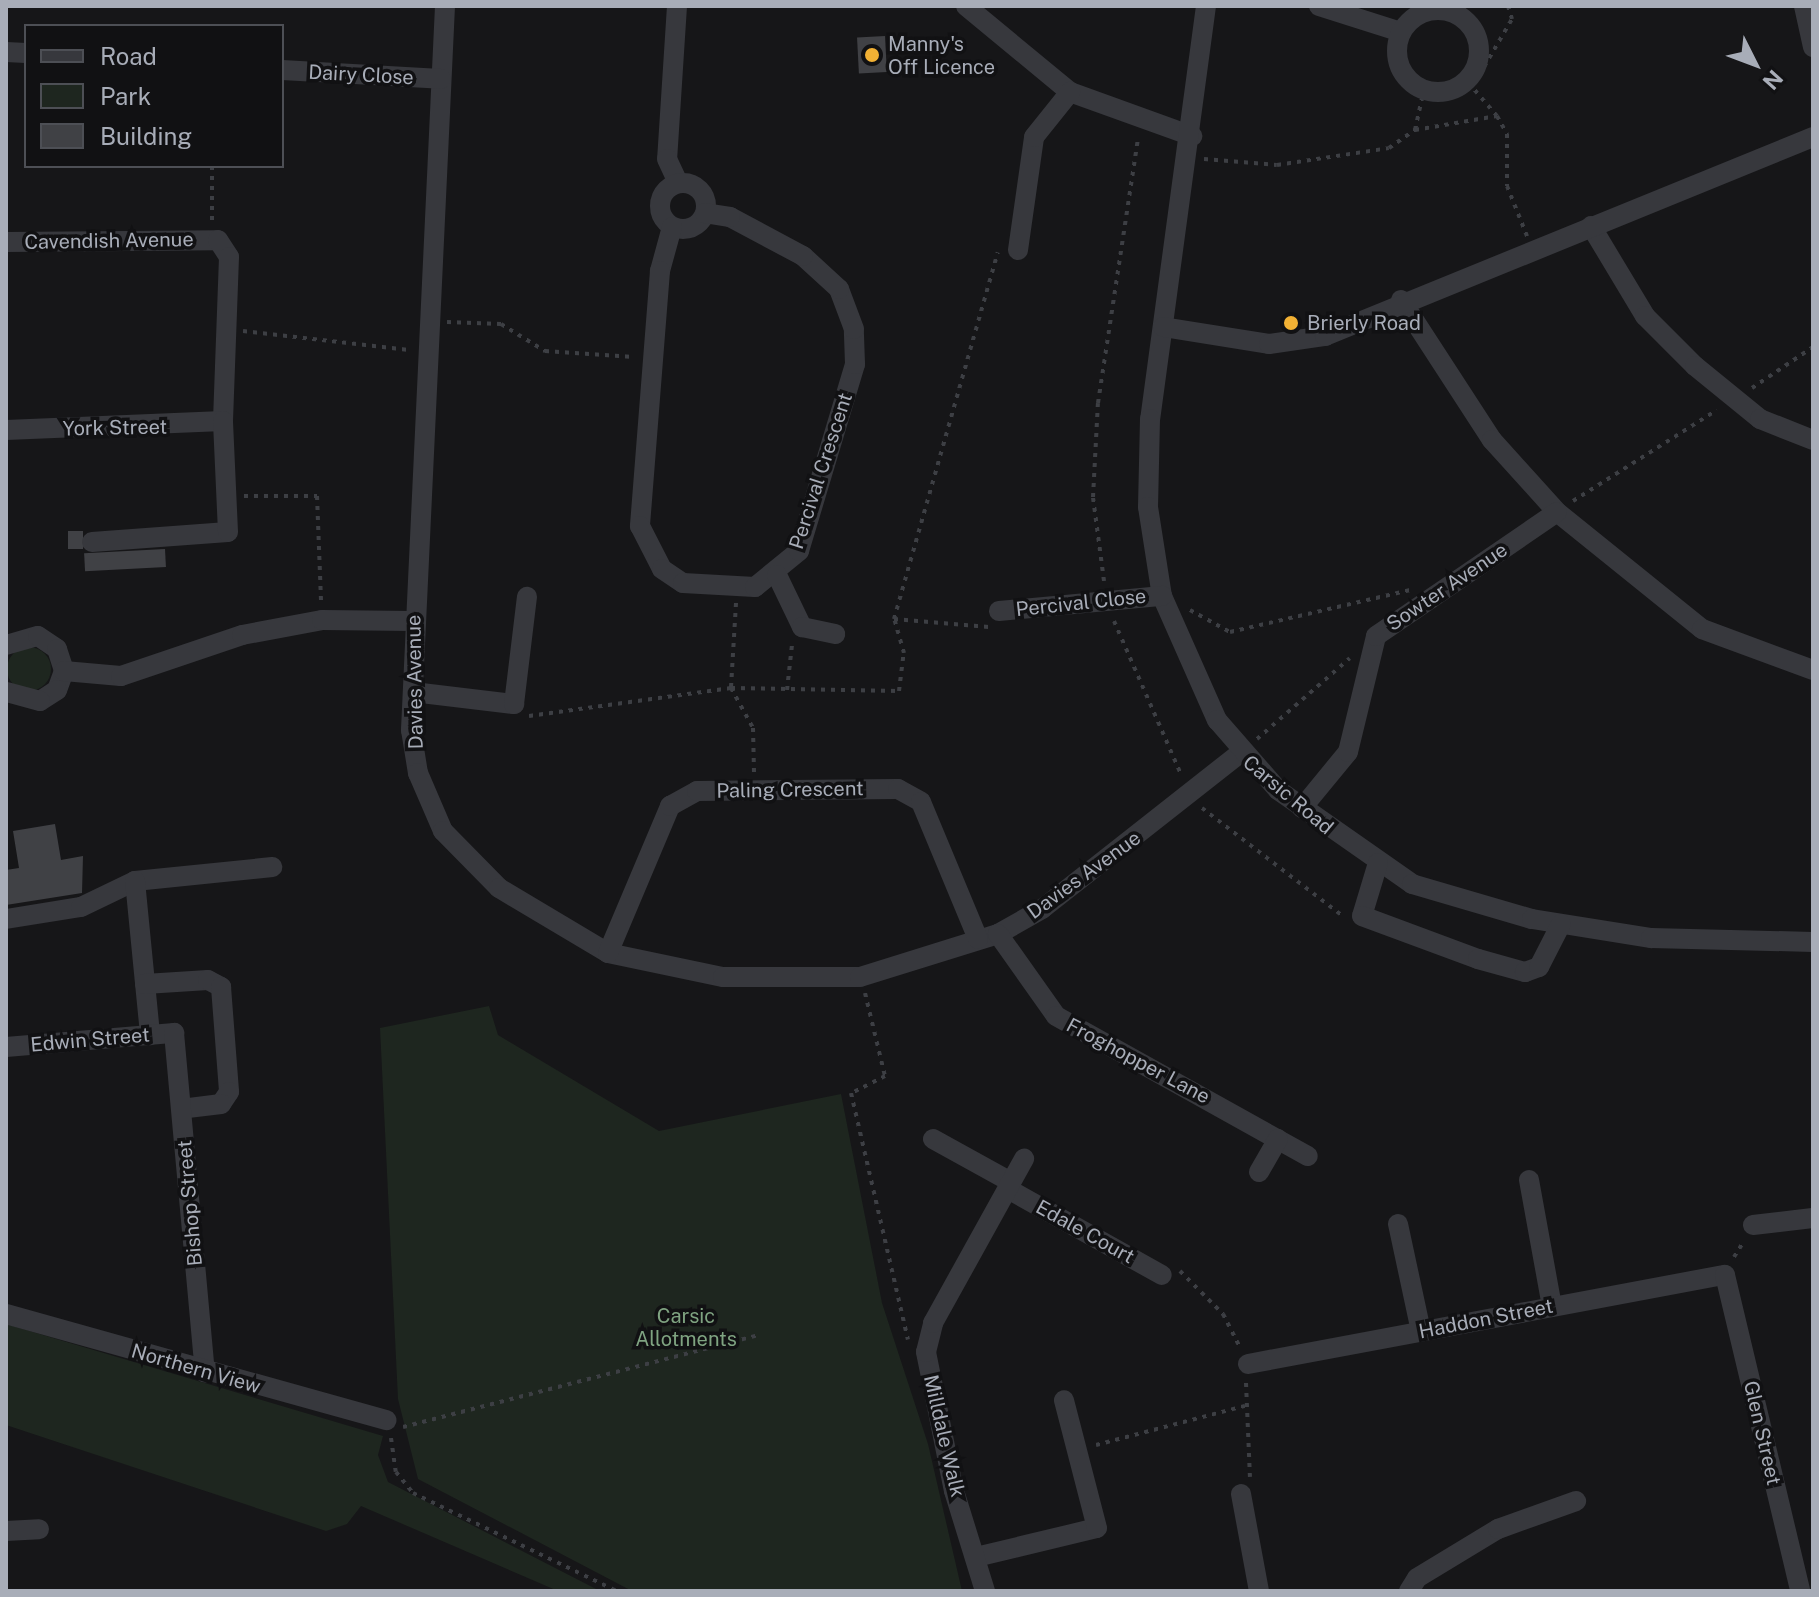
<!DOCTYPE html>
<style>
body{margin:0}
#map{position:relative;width:1819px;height:1597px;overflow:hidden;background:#161618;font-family:"Public Sans",sans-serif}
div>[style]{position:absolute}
.green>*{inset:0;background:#1e261f}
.round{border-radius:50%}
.building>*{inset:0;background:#404145;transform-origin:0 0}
.path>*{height:4px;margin-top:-2px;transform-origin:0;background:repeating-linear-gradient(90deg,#3d3f44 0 4px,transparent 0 10px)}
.minor>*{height:20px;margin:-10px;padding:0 10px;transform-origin:10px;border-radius:10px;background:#37383d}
.minor>.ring{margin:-10px;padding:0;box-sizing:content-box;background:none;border:20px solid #37383d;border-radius:50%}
.dots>*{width:22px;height:22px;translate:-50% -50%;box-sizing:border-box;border:4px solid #111113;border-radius:50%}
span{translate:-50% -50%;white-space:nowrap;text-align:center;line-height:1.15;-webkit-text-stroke:7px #111113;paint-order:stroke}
.poi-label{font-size:20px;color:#a8adb8}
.left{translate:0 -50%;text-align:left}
.street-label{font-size:20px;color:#a8adb8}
.park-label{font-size:20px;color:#7fa381}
.frame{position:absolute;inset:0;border:8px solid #a8adb8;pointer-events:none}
.legend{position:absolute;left:24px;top:24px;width:260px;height:144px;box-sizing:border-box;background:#111113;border:2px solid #4d4f55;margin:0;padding:10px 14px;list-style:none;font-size:24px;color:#a8adb8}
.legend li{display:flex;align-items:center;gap:16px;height:40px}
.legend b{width:40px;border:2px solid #4d4f55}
.north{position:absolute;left:1715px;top:24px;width:80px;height:80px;-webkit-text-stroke:6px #111113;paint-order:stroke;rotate:132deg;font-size:22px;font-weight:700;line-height:32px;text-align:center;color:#a8adb8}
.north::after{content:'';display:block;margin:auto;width:28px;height:36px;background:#a8adb8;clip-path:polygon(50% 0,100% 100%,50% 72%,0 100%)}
</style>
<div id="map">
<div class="green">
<div class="round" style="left:7px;top:647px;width:44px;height:44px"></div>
<div style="clip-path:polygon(489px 1006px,498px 1035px,659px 1131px,841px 1094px,882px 1303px,928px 1444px,962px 1591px,632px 1591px,418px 1479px,398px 1399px,380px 1028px)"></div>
<div style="clip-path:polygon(6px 1324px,383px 1436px,378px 1455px,388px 1482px,600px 1591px,558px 1591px,361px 1506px,347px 1524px,326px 1531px,6px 1425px)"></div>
</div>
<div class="building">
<div style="left:885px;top:36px;width:36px;height:28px;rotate:87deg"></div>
<div style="left:68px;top:531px;width:15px;height:18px"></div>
<div style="left:165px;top:549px;width:18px;height:81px;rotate:87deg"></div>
<div style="clip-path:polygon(55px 824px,61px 860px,83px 856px,82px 893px,6px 905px,6px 870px,19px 868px,13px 831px)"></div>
</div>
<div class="path">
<div style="left:1425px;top:11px;width:10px;rotate:-29deg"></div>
<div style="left:1474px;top:84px;width:75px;rotate:-59.7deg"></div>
<div style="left:1512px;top:19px;width:14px;rotate:-107deg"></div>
<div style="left:1497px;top:116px;width:21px;rotate:61deg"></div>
<div style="left:1507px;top:134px;width:52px;rotate:90deg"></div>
<div style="left:1507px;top:186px;width:54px;rotate:68.2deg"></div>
<div style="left:1415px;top:130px;width:42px;rotate:-77.6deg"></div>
<div style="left:1204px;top:159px;width:73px;rotate:4.7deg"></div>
<div style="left:1277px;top:165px;width:113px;rotate:-8.6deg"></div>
<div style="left:1389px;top:148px;width:32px;rotate:-35deg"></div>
<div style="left:1415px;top:130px;width:83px;rotate:-9.7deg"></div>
<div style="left:1497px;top:116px;width:48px;rotate:-130.7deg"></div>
<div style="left:212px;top:220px;width:54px;rotate:-90deg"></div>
<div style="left:447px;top:322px;width:54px;rotate:2.1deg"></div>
<div style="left:501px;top:324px;width:52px;rotate:31.5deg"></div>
<div style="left:545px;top:351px;width:89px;rotate:3.9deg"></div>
<div style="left:243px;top:331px;width:167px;rotate:6.5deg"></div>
<div style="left:1752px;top:388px;width:73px;rotate:-33.9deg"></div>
<div style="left:244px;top:496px;width:73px"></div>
<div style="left:317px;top:496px;width:106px;rotate:87.8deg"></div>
<div style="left:1573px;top:501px;width:170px;rotate:-32.3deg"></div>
<div style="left:1104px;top:581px;width:85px;rotate:-97.5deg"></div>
<div style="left:1093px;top:497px;width:94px;rotate:-87deg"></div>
<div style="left:1098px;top:403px;width:267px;rotate:-81.4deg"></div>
<div style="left:736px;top:603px;width:85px;rotate:93.4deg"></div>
<div style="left:731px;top:688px;width:46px;rotate:61.2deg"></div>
<div style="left:753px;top:728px;width:44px;rotate:88.7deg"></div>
<div style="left:1190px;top:610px;width:46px;rotate:28.8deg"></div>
<div style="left:1230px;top:632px;width:185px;rotate:-13.1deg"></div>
<div style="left:894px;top:619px;width:95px;rotate:4.8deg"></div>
<div style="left:1114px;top:621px;width:167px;rotate:66.4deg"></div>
<div style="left:787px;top:690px;width:45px;rotate:-83.7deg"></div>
<div style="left:529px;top:716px;width:204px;rotate:-7.9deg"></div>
<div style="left:731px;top:688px;width:168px;rotate:1deg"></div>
<div style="left:899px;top:691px;width:38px;rotate:-83deg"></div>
<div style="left:904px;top:653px;width:35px;rotate:-106deg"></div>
<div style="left:894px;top:619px;width:381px;rotate:-74.2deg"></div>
<div style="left:1257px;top:739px;width:123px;rotate:-41.1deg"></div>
<div style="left:1202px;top:808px;width:179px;rotate:37.5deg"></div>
<div style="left:865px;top:993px;width:85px;rotate:76.5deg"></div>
<div style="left:885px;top:1076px;width:38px;rotate:153deg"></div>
<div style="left:851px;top:1093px;width:253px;rotate:77deg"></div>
<div style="left:1734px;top:1257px;width:19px;rotate:-58deg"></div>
<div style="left:1180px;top:1271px;width:61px;rotate:45deg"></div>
<div style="left:1223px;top:1314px;width:38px;rotate:63deg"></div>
<div style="left:1246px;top:1383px;width:94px;rotate:87.6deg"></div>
<div style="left:403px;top:1427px;width:365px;rotate:-14.5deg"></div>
<div style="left:391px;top:1438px;width:34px;rotate:82deg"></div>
<div style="left:396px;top:1472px;width:27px;rotate:51deg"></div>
<div style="left:413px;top:1493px;width:226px;rotate:25.7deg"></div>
<div style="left:1096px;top:1445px;width:154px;rotate:-14.7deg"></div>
</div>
<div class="minor">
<div style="left:445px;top:6px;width:725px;rotate:92.69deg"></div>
<div style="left:411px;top:730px;width:44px;rotate:80.8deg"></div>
<div style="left:418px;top:773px;width:63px;rotate:66.7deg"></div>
<div style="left:443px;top:831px;width:80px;rotate:45.5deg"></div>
<div style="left:499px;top:888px;width:127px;rotate:30.8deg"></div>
<div style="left:608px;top:953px;width:117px;rotate:11.8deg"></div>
<div style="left:723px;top:977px;width:137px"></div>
<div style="left:860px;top:977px;width:145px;rotate:-17.3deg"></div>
<div style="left:998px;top:934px;width:51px;rotate:-29.6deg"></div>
<div style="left:1042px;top:909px;width:251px;rotate:-38.2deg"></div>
<div style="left:677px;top:6px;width:153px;rotate:93.7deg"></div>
<div style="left:667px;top:159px;width:26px;rotate:65deg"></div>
<div style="left:966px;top:6px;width:135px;rotate:39.6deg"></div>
<div style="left:1070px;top:92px;width:130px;rotate:19.8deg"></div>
<div style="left:1206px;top:6px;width:417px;rotate:97.7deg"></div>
<div style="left:1150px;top:419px;width:88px;rotate:91.3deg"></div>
<div style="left:1148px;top:507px;width:90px;rotate:81.1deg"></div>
<div style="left:1162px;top:596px;width:136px;rotate:66.1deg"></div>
<div style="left:1217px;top:720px;width:93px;rotate:48.9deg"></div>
<div style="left:1278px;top:790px;width:164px;rotate:35deg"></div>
<div style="left:1412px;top:884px;width:125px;rotate:16.3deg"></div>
<div style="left:1532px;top:919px;width:121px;rotate:9.1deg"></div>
<div style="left:1651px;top:938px;width:162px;rotate:1.4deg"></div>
<div style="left:1319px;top:6px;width:86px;rotate:17.6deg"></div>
<div style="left:1804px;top:6px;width:42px;rotate:77.6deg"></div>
<div class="ring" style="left:1397px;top:10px;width:62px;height:62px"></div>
<div style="left:6px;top:52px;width:20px;rotate:3deg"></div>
<div style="left:282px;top:70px;width:159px;rotate:3.2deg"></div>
<div class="ring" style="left:660px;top:183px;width:26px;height:26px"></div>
<div style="left:1591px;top:226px;width:105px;rotate:59deg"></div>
<div style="left:1645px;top:316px;width:71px;rotate:45deg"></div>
<div style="left:1695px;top:366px;width:84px;rotate:39.2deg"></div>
<div style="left:1760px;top:419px;width:57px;rotate:21.6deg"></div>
<div style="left:672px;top:227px;width:46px;rotate:105.3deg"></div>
<div style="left:660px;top:271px;width:256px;rotate:94.5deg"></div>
<div style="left:640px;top:526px;width:48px;rotate:62.9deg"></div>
<div style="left:662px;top:569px;width:25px;rotate:34deg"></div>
<div style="left:683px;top:583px;width:72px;rotate:3.2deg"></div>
<div style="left:755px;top:587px;width:57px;rotate:-39.3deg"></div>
<div style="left:799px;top:551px;width:195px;rotate:-73.3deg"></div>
<div style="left:855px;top:364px;width:35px;rotate:-92deg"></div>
<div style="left:854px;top:329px;width:43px;rotate:-110.6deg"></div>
<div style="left:839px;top:289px;width:49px;rotate:-137.5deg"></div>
<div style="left:803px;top:256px;width:83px;rotate:-151.9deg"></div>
<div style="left:730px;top:217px;width:25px;rotate:-171deg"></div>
<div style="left:6px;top:242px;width:212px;rotate:-0.5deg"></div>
<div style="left:218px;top:240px;width:20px;rotate:57deg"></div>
<div style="left:229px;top:257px;width:164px;rotate:92.1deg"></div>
<div style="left:1018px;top:250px;width:114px;rotate:-81.9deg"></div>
<div style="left:1034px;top:137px;width:58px;rotate:-51.3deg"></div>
<div style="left:1401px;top:300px;width:167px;rotate:57deg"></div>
<div style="left:1492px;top:440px;width:97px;rotate:47.9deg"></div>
<div style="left:1557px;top:512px;width:186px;rotate:38.9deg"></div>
<div style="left:1702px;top:629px;width:118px;rotate:20.3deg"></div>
<div style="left:1163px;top:327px;width:107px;rotate:9.1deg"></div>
<div style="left:1269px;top:344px;width:57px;rotate:-8.1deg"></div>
<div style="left:1325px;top:336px;width:527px;rotate:-22.18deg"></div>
<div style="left:6px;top:430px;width:217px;rotate:-2.4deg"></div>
<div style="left:92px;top:542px;width:136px;rotate:-4.2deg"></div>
<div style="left:228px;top:532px;width:111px;rotate:-92.6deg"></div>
<div style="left:777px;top:575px;width:58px;rotate:64.3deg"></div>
<div style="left:802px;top:627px;width:34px;rotate:12deg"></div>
<div style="left:999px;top:611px;width:164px;rotate:-5.3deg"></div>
<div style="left:6px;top:645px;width:33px;rotate:-16deg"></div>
<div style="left:38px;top:636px;width:23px;rotate:34deg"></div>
<div style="left:57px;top:649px;width:23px;rotate:72deg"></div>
<div style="left:64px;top:671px;width:20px;rotate:110deg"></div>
<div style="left:57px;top:690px;width:20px;rotate:147deg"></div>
<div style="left:40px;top:701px;width:35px;rotate:-165deg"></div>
<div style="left:64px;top:671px;width:57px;rotate:5deg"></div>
<div style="left:121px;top:676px;width:128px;rotate:-18.7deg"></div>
<div style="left:242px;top:635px;width:81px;rotate:-10.6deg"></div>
<div style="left:322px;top:620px;width:90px;rotate:0.6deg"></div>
<div style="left:413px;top:692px;width:102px;rotate:6.8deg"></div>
<div style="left:514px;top:704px;width:108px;rotate:-83.1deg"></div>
<div style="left:1302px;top:808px;width:72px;rotate:-50.6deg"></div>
<div style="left:1348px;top:752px;width:119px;rotate:-76.4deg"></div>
<div style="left:1376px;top:636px;width:219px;rotate:-34.4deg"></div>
<div style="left:1378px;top:863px;width:55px;rotate:106.8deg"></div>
<div style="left:1362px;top:916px;width:124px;rotate:20.3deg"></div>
<div style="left:1478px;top:959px;width:49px;rotate:15.5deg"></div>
<div style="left:1525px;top:972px;width:15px;rotate:-20deg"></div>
<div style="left:1539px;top:967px;width:48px;rotate:-62.9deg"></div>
<div style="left:135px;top:881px;width:138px;rotate:-5.8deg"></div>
<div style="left:6px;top:919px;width:76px;rotate:-9.1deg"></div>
<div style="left:81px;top:907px;width:60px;rotate:-25.7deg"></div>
<div style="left:135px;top:881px;width:155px;rotate:84.4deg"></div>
<div style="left:998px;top:934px;width:100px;rotate:54.7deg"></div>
<div style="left:1056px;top:1016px;width:288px;rotate:29.1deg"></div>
<div style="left:608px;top:953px;width:160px;rotate:-67.1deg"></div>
<div style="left:670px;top:806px;width:31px;rotate:-29deg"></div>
<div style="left:697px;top:791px;width:201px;rotate:-0.6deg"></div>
<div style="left:898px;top:789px;width:26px;rotate:29deg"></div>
<div style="left:921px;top:802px;width:148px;rotate:67.4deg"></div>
<div style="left:145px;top:984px;width:63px;rotate:-3.6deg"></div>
<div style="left:208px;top:980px;width:15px;rotate:28deg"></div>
<div style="left:221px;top:987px;width:105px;rotate:85.6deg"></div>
<div style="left:229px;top:1092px;width:14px;rotate:124deg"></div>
<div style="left:221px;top:1104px;width:40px;rotate:172.9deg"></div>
<div style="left:6px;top:1047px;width:169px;rotate:-4.8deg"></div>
<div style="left:174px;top:1033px;width:341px;rotate:84.8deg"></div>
<div style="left:933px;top:1139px;width:89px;rotate:28.9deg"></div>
<div style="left:1259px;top:1172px;width:38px;rotate:-60deg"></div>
<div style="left:1529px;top:1180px;width:129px;rotate:79.7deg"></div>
<div style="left:1008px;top:1189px;width:176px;rotate:29.2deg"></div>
<div style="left:1398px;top:1224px;width:109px;rotate:77.9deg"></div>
<div style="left:1753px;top:1225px;width:60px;rotate:-6.7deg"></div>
<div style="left:6px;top:1314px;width:395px;rotate:15.6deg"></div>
<div style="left:1248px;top:1364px;width:485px;rotate:-10.6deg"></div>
<div style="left:1725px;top:1275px;width:325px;rotate:76.6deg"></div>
<div style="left:1241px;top:1494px;width:99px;rotate:79.5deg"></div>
<div style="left:6px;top:1531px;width:33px;rotate:-3deg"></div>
<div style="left:976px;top:1557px;width:124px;rotate:-13.5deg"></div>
<div style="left:1097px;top:1528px;width:132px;rotate:-104.5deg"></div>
<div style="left:985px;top:1591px;width:105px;rotate:-107.2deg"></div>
<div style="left:954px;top:1491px;width:142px;rotate:-101.4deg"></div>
<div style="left:926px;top:1352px;width:30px;rotate:-76deg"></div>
<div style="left:933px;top:1323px;width:188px;rotate:-61deg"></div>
<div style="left:1409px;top:1591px;width:15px;rotate:-58deg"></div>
<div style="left:1417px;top:1578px;width:95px;rotate:-31.2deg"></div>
<div style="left:1498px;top:1529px;width:83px;rotate:-19.7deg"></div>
</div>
<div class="dots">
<div style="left:872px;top:55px;background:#f2b134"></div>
<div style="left:1291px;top:323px;background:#f2b134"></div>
</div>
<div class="poi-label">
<span class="left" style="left:888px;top:56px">Manny's<br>Off Licence</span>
<span class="left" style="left:1307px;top:323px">Brierly Road</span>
</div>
<div class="street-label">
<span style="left:361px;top:75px;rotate:3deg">Dairy Close</span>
<span style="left:109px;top:241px;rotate:-1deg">Cavendish Avenue</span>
<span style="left:115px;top:428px;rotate:-1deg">York Street</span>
<span style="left:821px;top:471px;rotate:-72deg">Percival Crescent</span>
<span style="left:1447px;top:587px;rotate:-34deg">Sowter Avenue</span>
<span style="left:1081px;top:603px;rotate:-6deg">Percival Close</span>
<span style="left:415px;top:682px;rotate:-91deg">Davies Avenue</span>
<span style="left:790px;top:790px;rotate:-1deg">Paling Crescent</span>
<span style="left:1288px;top:795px;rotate:40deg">Carsic Road</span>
<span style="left:1084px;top:875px;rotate:-36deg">Davies Avenue</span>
<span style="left:90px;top:1040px;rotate:-5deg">Edwin Street</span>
<span style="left:1138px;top:1061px;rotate:28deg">Froghopper Lane</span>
<span style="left:190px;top:1203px;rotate:-95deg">Bishop Street</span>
<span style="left:1085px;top:1232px;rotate:29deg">Edale Court</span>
<span style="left:1486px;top:1319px;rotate:-11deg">Haddon Street</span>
<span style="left:196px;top:1369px;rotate:16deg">Northern View</span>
<span style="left:1762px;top:1433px;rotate:77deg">Glen Street</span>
<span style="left:944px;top:1436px;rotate:77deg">Milldale Walk</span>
</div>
<div class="park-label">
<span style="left:686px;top:1328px">Carsic<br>Allotments</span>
</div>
<div class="frame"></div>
<ul class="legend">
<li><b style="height:10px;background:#37383d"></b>Road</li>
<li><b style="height:22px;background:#1e261f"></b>Park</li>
<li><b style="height:22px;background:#404145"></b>Building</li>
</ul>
<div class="north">N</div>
</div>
